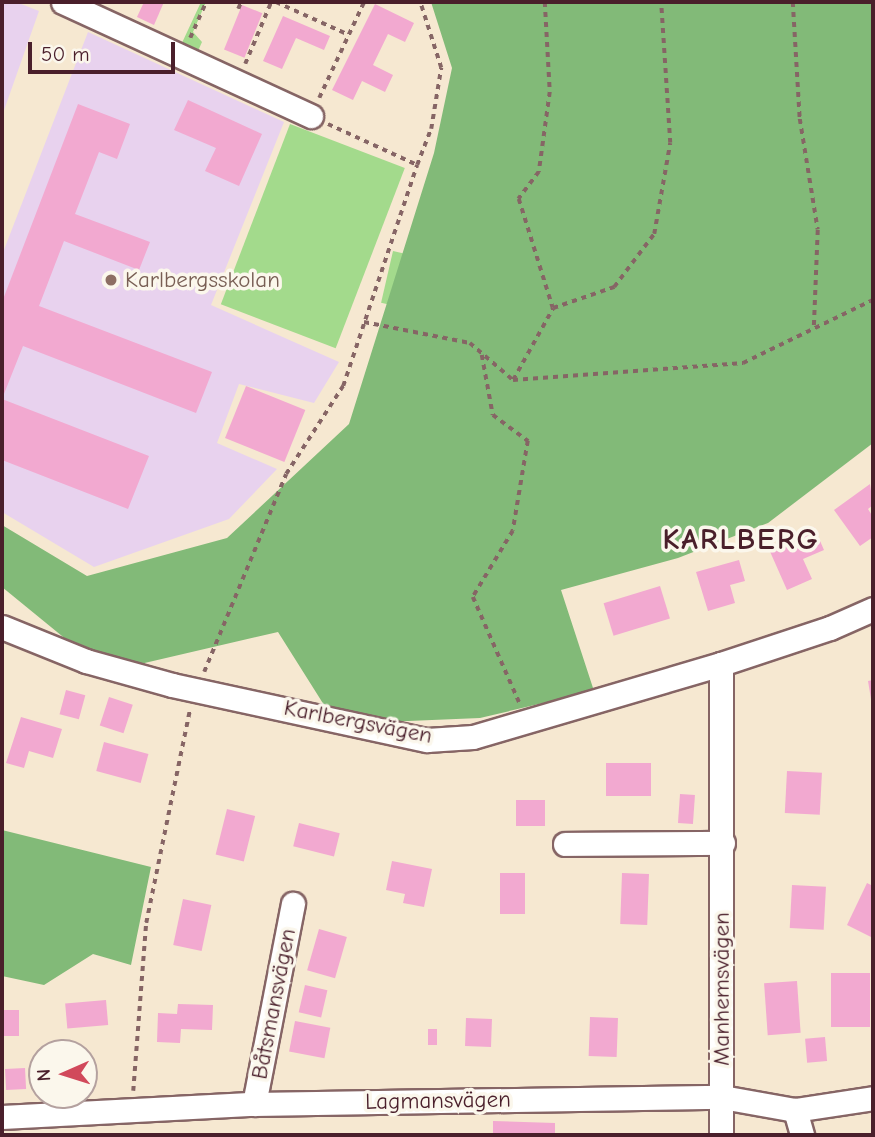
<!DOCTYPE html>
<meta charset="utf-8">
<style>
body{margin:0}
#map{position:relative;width:875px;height:1137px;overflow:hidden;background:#f6e8d1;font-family:"Comic Neue",sans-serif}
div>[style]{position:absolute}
.built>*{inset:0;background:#e8d2ee}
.green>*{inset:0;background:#a3da8c;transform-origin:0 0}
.forest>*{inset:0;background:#82ba78}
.building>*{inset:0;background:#f2a9d0;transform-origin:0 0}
.path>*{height:3.5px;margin-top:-1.75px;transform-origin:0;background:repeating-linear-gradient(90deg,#866565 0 5px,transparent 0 10px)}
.roads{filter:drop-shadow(2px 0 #866565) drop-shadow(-2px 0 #866565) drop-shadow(0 2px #866565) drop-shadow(0 -2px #866565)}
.minor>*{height:23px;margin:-11.5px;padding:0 11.5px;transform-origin:11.5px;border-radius:11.5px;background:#fff}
.dots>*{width:19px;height:19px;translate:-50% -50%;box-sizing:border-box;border:4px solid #fbf7ec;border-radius:50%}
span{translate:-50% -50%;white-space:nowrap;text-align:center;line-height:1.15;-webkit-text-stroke:7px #fbf7ec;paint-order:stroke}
.education-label{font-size:23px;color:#785e54}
.left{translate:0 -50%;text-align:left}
.street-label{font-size:23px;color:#4a1f2b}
.district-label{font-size:30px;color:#4a1f2b;font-weight:700;letter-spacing:2px}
.frame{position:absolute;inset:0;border:4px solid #4a1f2b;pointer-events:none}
.north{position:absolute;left:28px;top:1039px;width:70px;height:70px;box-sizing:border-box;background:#fbf7ec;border:2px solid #b4a19f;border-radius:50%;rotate:267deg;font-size:19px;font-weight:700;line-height:28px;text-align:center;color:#4a1f2b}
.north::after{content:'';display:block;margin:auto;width:24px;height:32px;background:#d1495b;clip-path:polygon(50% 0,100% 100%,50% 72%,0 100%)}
.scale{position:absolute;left:28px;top:42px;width:147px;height:32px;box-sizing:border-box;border:4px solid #4a1f2b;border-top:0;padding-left:9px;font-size:21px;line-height:24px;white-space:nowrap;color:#4a1f2b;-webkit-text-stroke:5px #fbf7ec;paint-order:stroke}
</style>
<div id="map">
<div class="built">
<div style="clip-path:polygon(2px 2px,16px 2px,39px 11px,2px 116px)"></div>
<div style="clip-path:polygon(88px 32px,284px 122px,211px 305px,339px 362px,314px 403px,239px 384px,217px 443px,277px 469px,229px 519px,94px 567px,2px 512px,2px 255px)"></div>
</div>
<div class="green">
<div style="clip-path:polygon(201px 2px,206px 2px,193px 32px,202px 42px,198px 51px,181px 45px)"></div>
<div style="left:290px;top:124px;width:123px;height:193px;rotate:21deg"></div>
<div style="left:393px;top:251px;width:27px;height:53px;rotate:13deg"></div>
</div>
<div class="forest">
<div style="clip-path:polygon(431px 2px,873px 2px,873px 443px,768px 523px,678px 558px,561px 590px,594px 691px,480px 718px,336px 724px,278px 632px,106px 672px,2px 587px,2px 525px,87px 576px,227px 538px,349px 424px,434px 153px,452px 68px)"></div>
<div style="clip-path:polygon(2px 830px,151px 867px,131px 965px,93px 954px,44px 985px,2px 976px)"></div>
</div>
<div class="building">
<div style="clip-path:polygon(144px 2px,164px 2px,154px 25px,137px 17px)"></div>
<div style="clip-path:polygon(375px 4px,414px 23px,405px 42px,388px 34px,373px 65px,393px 75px,385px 92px,362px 81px,353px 100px,332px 90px)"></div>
<div style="left:242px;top:5px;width:22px;height:48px;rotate:22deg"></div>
<div style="clip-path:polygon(283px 16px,330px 36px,324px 50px,296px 38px,282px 69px,263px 61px)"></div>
<div style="clip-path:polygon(188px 100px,262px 134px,239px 186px,205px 171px,216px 148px,174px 130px)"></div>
<div style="clip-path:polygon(78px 104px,130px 124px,117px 159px,99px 152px,75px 214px,150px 242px,139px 270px,64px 241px,39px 306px,212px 372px,196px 413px,23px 346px,2px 399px,149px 456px,128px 509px,2px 460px,2px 302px)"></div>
<div style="left:246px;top:386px;width:64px;height:56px;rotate:22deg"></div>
<div style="clip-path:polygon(870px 484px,873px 505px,868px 509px,873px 517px,873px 537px,860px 546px,834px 510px)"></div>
<div style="clip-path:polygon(814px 527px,824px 550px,803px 559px,812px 579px,787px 590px,768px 547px)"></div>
<div style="clip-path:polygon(739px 560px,745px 581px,730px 585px,735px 603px,708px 611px,696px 572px)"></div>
<div style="left:660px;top:586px;width:34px;height:59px;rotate:73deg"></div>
<div style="clip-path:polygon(873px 680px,873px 705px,872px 705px,868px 681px)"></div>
<div style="left:66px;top:690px;width:20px;height:25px;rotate:15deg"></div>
<div style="left:109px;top:697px;width:25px;height:30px;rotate:18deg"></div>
<div style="clip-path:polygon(21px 717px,62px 729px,53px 758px,29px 751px,24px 768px,6px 763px)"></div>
<div style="left:104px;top:742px;width:46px;height:30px;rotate:15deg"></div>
<div style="left:651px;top:763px;width:33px;height:45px;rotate:90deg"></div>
<div style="left:787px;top:771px;width:35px;height:42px;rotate:3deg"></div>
<div style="left:680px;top:794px;width:15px;height:29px;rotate:4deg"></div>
<div style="left:516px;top:800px;width:29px;height:26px"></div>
<div style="left:227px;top:809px;width:29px;height:47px;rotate:14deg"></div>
<div style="left:299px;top:823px;width:42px;height:24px;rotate:14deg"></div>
<div style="clip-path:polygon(392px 861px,432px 869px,424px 907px,403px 903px,405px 894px,386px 890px)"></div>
<div style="left:500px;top:873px;width:25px;height:41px"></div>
<div style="left:622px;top:873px;width:27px;height:51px;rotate:2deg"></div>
<div style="clip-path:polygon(867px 883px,873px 886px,873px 938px,847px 925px)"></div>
<div style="left:792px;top:885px;width:34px;height:43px;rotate:3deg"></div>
<div style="left:183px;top:899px;width:29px;height:47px;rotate:12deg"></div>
<div style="left:319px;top:929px;width:29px;height:43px;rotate:16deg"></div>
<div style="left:831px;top:973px;width:39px;height:54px"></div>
<div style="left:797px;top:981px;width:52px;height:33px;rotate:86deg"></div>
<div style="left:305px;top:985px;width:23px;height:28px;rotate:13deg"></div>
<div style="left:106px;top:1000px;width:25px;height:41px;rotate:85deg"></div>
<div style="clip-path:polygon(178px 1004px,213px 1005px,212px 1030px,181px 1029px,180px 1043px,157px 1042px,158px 1013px,177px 1014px)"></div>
<div style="left:2px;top:1010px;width:17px;height:26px"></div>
<div style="left:590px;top:1017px;width:28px;height:39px;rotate:2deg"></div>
<div style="left:466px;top:1018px;width:26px;height:28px;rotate:2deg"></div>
<div style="left:295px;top:1021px;width:36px;height:31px;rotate:11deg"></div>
<div style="left:428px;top:1029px;width:9px;height:16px"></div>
<div style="left:825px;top:1037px;width:24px;height:20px;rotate:85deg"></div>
<div style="left:25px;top:1068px;width:21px;height:20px;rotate:87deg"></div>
<div style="clip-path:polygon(493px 1121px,555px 1123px,555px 1135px,493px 1135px)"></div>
</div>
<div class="path">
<div style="left:276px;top:2px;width:80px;rotate:24.3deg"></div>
<div style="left:545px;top:2px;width:90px;rotate:86.8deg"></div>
<div style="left:550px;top:92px;width:81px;rotate:97.8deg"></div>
<div style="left:539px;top:172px;width:34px;rotate:127deg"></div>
<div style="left:519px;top:199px;width:114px;rotate:72.7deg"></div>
<div style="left:793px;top:2px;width:117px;rotate:86.6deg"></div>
<div style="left:800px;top:119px;width:112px;rotate:80.8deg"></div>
<div style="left:818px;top:230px;width:98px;rotate:92.3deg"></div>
<div style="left:238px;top:9px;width:8px;rotate:-67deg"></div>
<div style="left:190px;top:38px;width:39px;rotate:-66deg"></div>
<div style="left:245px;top:64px;width:67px;rotate:-67.2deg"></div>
<div style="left:319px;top:98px;width:106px;rotate:-64.9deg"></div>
<div style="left:328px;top:124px;width:98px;rotate:24.7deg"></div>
<div style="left:417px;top:165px;width:39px;rotate:-69deg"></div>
<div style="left:431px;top:129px;width:62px;rotate:-80.7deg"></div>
<div style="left:441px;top:68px;width:69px;rotate:-107.7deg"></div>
<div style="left:364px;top:322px;width:108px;rotate:11.2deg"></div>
<div style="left:470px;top:343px;width:57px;rotate:40.7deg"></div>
<div style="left:513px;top:380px;width:231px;rotate:-4.2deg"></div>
<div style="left:743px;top:363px;width:144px;rotate:-25.9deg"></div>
<div style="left:482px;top:355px;width:61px;rotate:79.6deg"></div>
<div style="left:493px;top:415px;width:44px;rotate:36.6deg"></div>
<div style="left:528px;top:441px;width:91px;rotate:99.5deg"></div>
<div style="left:513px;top:531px;width:77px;rotate:121.2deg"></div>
<div style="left:473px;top:597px;width:115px;rotate:66.3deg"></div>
<div style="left:513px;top:380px;width:82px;rotate:-60.9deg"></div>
<div style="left:553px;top:308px;width:65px;rotate:-19deg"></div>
<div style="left:614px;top:287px;width:66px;rotate:-53deg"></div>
<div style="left:654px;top:234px;width:92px;rotate:-80deg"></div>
<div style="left:670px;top:143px;width:141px;rotate:-93.7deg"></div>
<div style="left:204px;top:672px;width:214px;rotate:-67.5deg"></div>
<div style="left:286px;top:474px;width:105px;rotate:-57.1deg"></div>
<div style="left:343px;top:386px;width:233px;rotate:-71.5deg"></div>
<div style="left:133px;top:1091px;width:169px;rotate:-85.6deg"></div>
<div style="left:146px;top:923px;width:219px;rotate:-78.4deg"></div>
</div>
<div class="roads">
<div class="minor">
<div style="left:63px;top:2px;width:273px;rotate:24.7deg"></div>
<div style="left:2px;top:627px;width:91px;rotate:22deg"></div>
<div style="left:86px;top:661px;width:89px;rotate:15.6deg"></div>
<div style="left:172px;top:685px;width:261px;rotate:12.2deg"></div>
<div style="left:427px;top:740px;width:46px;rotate:-3.7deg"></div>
<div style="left:473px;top:737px;width:259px;rotate:-16.4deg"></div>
<div style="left:721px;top:664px;width:115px;rotate:-18.3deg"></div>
<div style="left:830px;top:628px;width:47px;rotate:-23.8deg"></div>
<div style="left:721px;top:664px;width:471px;rotate:90deg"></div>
<div style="left:565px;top:844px;width:158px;rotate:-0.4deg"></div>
<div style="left:254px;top:1104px;width:204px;rotate:-79deg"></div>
<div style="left:795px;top:1110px;width:26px;rotate:74deg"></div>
<div style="left:2px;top:1117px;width:252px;rotate:-3deg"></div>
<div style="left:254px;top:1104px;width:468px;rotate:-0.9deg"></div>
<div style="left:722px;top:1097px;width:74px;rotate:10.1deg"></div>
<div style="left:795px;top:1110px;width:79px;rotate:-8.7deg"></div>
</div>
</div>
<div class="dots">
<div style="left:111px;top:280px;background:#8d6e63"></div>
</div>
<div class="education-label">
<span class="left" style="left:125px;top:280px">Karlbergsskolan</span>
</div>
<div class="street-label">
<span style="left:358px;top:722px;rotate:11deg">Karlbergsvägen</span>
<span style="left:722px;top:989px;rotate:-90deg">Manhemsvägen</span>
<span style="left:274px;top:1004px;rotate:-79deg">Båtsmansvägen</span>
<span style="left:438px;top:1101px;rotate:-1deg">Lagmansvägen</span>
</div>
<div class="district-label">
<span style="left:741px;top:540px">KARLBERG</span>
</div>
<div class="frame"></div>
<div class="north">N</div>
<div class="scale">50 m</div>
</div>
